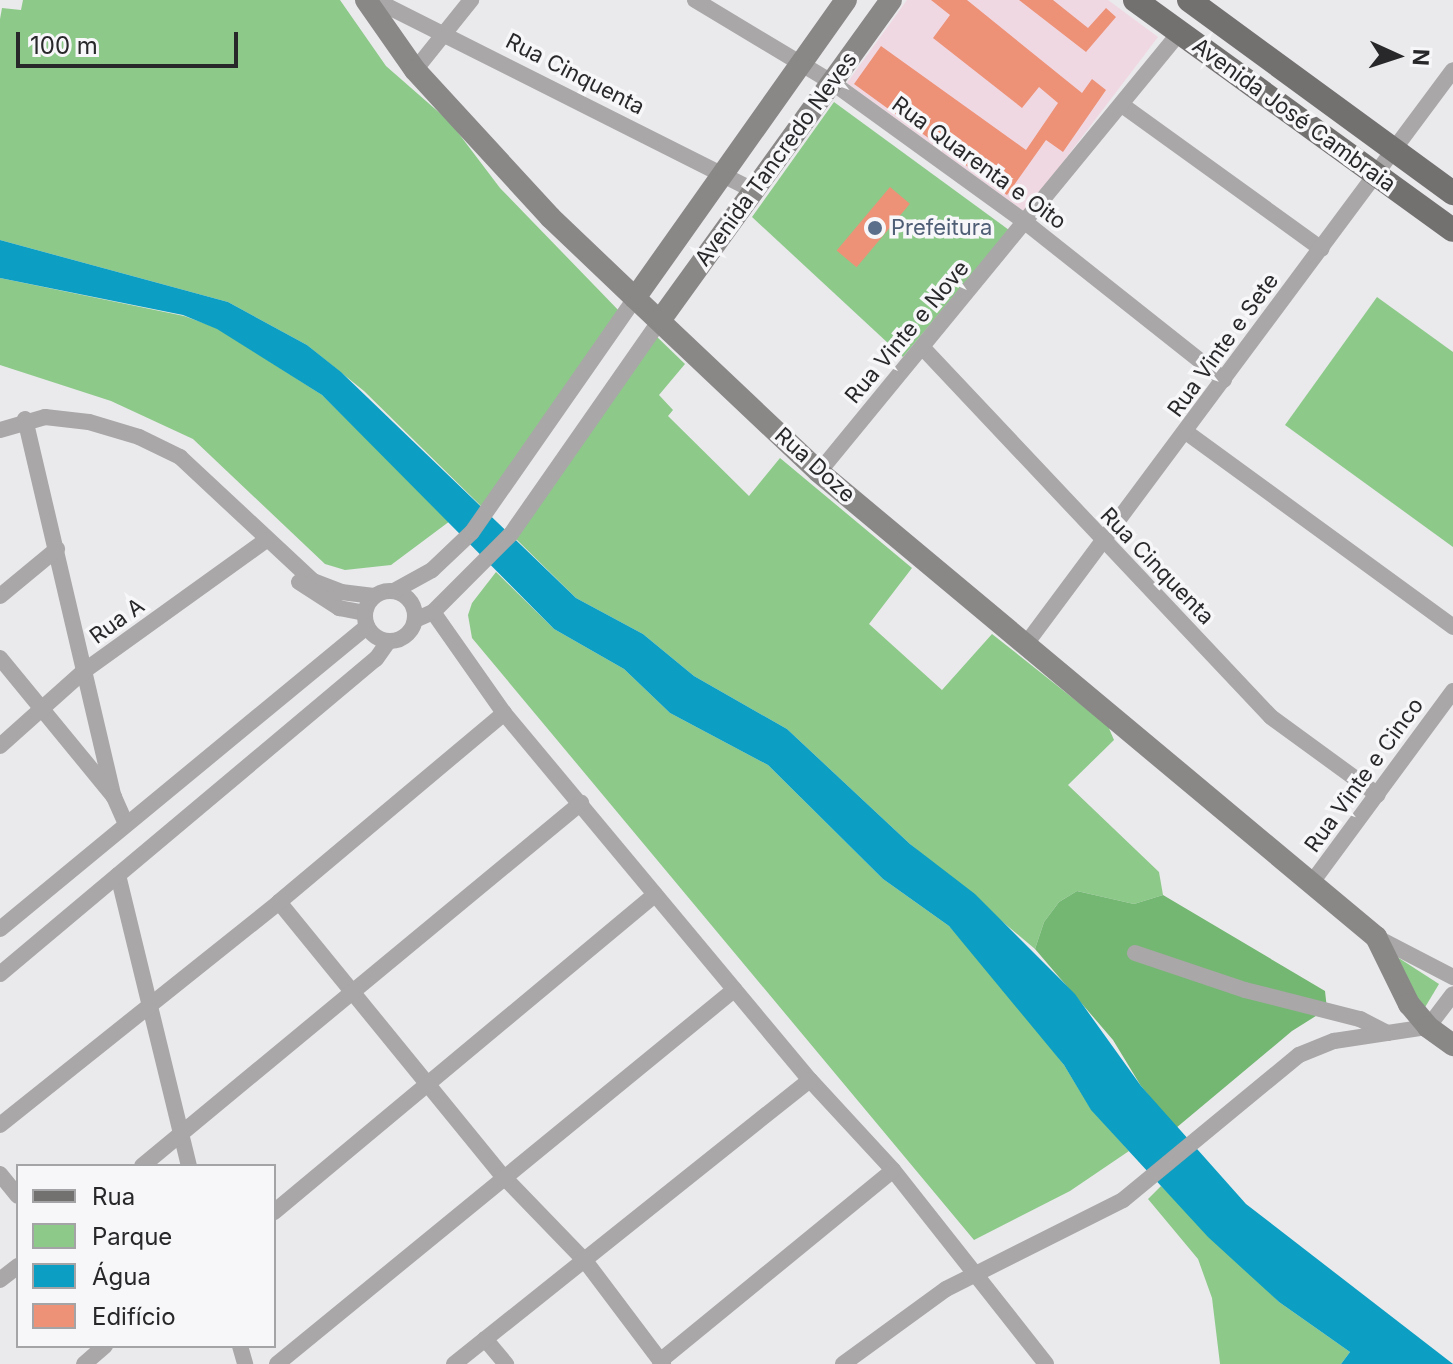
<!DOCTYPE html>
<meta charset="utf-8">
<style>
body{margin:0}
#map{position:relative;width:1453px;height:1364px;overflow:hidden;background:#eae9ec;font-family:Inter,sans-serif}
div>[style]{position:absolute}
.education>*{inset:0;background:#f0d8e2}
.green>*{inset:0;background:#8dca8a}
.forest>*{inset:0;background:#74b772}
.water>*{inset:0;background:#0d9fc3}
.building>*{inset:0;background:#ed9177;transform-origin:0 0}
.street>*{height:16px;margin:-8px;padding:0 8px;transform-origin:8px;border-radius:8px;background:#a9a7a7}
.street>.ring{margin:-8px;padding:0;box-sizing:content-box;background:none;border:16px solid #a9a7a7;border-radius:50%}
.secondary>*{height:22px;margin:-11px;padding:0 11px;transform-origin:11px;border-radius:11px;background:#8a8787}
.primary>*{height:24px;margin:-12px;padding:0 12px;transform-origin:12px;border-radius:12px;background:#737070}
.dots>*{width:22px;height:22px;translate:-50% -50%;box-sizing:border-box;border:4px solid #f7f6f9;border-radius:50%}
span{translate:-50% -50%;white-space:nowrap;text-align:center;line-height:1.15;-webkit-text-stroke:7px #f7f6f9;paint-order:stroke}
.street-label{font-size:22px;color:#282729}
.service-label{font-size:22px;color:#4e5e75}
.left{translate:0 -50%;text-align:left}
.legend{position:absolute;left:16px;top:1164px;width:260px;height:184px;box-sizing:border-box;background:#f7f6f9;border:2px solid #a4a3a6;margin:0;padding:10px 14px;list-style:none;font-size:24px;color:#282729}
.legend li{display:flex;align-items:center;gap:16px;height:40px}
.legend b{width:40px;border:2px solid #a4a3a6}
.north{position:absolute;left:1357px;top:16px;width:80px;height:80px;-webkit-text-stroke:6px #f7f6f9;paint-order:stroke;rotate:93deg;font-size:22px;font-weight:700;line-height:32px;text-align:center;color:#282729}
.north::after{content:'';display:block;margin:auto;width:28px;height:36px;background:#282729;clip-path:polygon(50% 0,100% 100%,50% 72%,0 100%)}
.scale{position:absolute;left:16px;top:32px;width:222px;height:36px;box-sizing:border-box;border:4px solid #282729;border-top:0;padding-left:10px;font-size:24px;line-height:28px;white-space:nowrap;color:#282729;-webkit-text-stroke:6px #f7f6f9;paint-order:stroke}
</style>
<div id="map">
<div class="education">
<div style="clip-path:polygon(907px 0,1108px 0,1158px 37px,1025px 212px,847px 83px)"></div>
</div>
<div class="green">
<div style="clip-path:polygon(23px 0,340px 0,386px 66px,450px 122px,500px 188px,623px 315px,482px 507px,364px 391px,307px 345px,228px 302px,0 240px,0 19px,2px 8px,21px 10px)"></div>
<div style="clip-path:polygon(834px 102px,1009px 230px,903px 357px,752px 217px)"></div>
<div style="clip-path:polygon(0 278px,184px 316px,217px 328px,322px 395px,450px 521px,391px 565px,345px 570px,325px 564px,193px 439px,111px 401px,0 365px)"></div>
<div style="clip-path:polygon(1377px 297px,1453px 352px,1453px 547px,1285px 425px)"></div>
<div style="clip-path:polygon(652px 332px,685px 364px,659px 395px,673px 410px,668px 416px,749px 496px,780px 458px,912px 568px,869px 624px,942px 690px,992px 634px,1108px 726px,1114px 740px,1068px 785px,1159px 872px,1163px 895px,1134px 904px,1077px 891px,1059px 902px,1044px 922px,1035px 949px,910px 844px,787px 729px,694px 676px,643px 634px,576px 598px,511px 534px)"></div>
<div style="clip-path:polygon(496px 572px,554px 629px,624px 669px,670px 713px,768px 765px,883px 879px,949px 926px,999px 981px,1064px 1065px,1091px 1109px,1129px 1151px,1070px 1191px,974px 1240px,472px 638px,468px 615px,472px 603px)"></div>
<div style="clip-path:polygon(1391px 953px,1439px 984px,1424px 1009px)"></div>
<div style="clip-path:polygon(1161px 1186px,1279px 1302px,1350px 1352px,1341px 1364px,1220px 1364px,1212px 1298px,1198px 1259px,1148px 1199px)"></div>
</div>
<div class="forest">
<div style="clip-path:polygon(1077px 891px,1134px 904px,1163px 895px,1325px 991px,1327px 1009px,1292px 1031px,1176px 1128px,1141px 1086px,1113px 1040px,1035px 949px,1044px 922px,1059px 902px)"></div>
</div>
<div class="water">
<div style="clip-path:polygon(0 240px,228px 302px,307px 345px,341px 372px,576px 598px,643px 634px,694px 676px,787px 729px,910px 844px,975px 894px,1075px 994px,1141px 1086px,1246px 1204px,1453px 1364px,1341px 1364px,1350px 1352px,1279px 1302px,1208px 1237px,1091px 1110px,1064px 1065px,949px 926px,883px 879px,768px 765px,670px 713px,624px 669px,554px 629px,322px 395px,217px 329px,183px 315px,0 278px)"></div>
</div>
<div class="building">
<div style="clip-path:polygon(931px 0,967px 0,1082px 93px,1092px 79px,1106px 90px,1063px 152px,1046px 140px,1007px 195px,854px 84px,881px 46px,1026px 150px,1058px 103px,1039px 87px,1022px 108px,933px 38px,950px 15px)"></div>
<div style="clip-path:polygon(1019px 0,1053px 0,1088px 28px,1106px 8px,1116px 17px,1086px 52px)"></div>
<div style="left:890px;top:187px;width:26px;height:83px;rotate:40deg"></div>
</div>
<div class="street">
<div style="left:375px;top:0;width:424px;rotate:26.7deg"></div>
<div style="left:695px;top:0;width:161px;rotate:31deg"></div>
<div style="left:833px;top:83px;width:237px;rotate:35.9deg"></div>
<div style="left:1025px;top:222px;width:254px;rotate:38.4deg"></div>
<div style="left:415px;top:70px;width:90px;rotate:-51.3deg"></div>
<div style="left:1122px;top:105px;width:246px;rotate:35.8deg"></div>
<div style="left:923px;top:348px;width:507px;rotate:46.68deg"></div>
<div style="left:1271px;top:717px;width:132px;rotate:36.1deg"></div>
<div style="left:25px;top:419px;width:388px;rotate:76.8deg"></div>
<div style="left:0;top:430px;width:47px;rotate:-16.1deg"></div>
<div style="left:45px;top:417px;width:44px;rotate:6.5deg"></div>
<div style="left:89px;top:422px;width:52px;rotate:16.7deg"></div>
<div style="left:139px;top:437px;width:46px;rotate:26deg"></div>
<div style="left:180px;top:457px;width:182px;rotate:43deg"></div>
<div style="left:313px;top:581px;width:30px;rotate:21deg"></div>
<div style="left:341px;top:592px;width:33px;rotate:7deg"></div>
<div style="left:1186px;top:432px;width:331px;rotate:36.1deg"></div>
<div style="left:819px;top:472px;width:569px;rotate:-50.63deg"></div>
<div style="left:299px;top:582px;width:48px;rotate:33deg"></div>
<div style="left:339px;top:608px;width:26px;rotate:11deg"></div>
<div class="ring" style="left:365px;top:591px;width:34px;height:34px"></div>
<div style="left:394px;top:591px;width:43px;rotate:-28.9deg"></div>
<div style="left:432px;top:570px;width:55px;rotate:-43.5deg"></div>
<div style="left:472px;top:532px;width:285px;rotate:-55.1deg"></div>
<div style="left:0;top:596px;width:74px;rotate:-39.5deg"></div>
<div style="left:433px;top:612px;width:123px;rotate:54.9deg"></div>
<div style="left:504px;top:713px;width:478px;rotate:50.2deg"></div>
<div style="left:810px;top:1080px;width:122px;rotate:47.3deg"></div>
<div style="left:893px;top:1170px;width:247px;rotate:51.7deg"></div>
<div style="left:415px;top:620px;width:20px;rotate:-24deg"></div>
<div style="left:433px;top:612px;width:110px;rotate:-45deg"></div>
<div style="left:511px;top:534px;width:262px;rotate:-55.1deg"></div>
<div style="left:1026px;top:644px;width:715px;rotate:-53.35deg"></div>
<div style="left:0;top:658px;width:180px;rotate:50.6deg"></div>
<div style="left:114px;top:797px;width:27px;rotate:66deg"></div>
<div style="left:0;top:746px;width:113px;rotate:-41.8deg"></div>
<div style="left:84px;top:671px;width:224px;rotate:-35.7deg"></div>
<div style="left:118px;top:875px;width:300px;rotate:76.3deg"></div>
<div style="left:1310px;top:885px;width:241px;rotate:-53.6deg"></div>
<div style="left:279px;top:902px;width:353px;rotate:50.8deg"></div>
<div style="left:502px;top:1175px;width:121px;rotate:46deg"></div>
<div style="left:586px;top:1262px;width:128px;rotate:53deg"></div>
<div style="left:0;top:929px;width:476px;rotate:-39.5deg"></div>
<div style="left:1376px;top:937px;width:87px;rotate:27.5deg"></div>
<div style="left:1135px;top:953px;width:116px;rotate:18.6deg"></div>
<div style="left:1245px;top:990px;width:119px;rotate:14.2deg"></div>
<div style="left:1360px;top:1019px;width:31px;rotate:27deg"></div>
<div style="left:0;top:974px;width:491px;rotate:-40deg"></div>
<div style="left:376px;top:659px;width:21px;rotate:-55deg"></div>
<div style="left:0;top:1125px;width:357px;rotate:-38.6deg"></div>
<div style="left:279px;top:902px;width:294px;rotate:-40deg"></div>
<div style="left:142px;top:1166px;width:570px;rotate:-39.59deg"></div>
<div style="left:0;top:1174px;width:28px;rotate:51deg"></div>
<div style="left:274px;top:1212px;width:496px;rotate:-39.8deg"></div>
<div style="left:0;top:1280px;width:23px;rotate:-38deg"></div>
<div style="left:485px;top:1339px;width:33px;rotate:50deg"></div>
<div style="left:240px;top:1346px;width:19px;rotate:74deg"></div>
<div style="left:660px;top:1361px;width:301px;rotate:-39.3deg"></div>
<div style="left:84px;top:1364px;width:28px;rotate:-41deg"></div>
<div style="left:277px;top:1364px;width:591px;rotate:-39.3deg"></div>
<div style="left:454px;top:1364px;width:455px;rotate:-38.6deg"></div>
<div style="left:843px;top:1364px;width:127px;rotate:-36.1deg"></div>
<div style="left:946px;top:1289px;width:198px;rotate:-26.7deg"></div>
<div style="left:1123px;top:1200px;width:228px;rotate:-39.5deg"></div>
<div style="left:1299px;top:1055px;width:38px;rotate:-22deg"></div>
<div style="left:1334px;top:1041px;width:95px;rotate:-8.5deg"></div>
<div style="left:1428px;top:1027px;width:41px;rotate:-52.9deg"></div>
</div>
<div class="secondary">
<div style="left:366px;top:0;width:85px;rotate:55deg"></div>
<div style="left:415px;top:70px;width:200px;rotate:47.4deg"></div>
<div style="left:550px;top:217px;width:117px;rotate:43.6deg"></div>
<div style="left:635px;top:298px;width:253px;rotate:43.4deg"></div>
<div style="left:819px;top:472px;width:726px;rotate:39.86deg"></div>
<div style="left:1376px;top:937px;width:75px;rotate:63.8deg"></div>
<div style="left:1409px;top:1004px;width:30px;rotate:50deg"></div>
<div style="left:1428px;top:1027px;width:31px;rotate:36deg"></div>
<div style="left:635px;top:298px;width:365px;rotate:-54.7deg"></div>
<div style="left:661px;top:319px;width:393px;rotate:-54.2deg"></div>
</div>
<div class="primary">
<div style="left:1135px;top:0;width:392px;rotate:35.9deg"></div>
<div style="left:1189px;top:0;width:327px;rotate:36.2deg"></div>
</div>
<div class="dots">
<div style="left:875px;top:228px;background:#5c6f8a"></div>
</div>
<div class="street-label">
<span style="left:575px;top:74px;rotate:27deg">Rua Cinquenta</span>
<span style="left:1294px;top:115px;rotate:36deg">Avenida José Cambraia</span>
<span style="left:776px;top:159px;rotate:-54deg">Avenida Tancredo Neves</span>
<span style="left:979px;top:163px;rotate:36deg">Rua Quarenta e Oito</span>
<span style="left:907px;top:332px;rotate:-50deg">Rua Vinte e Nove</span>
<span style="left:1223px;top:345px;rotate:-54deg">Rua Vinte e Sete</span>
<span style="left:815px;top:465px;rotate:42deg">Rua Doze</span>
<span style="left:1157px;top:566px;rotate:46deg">Rua Cinquenta</span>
<span style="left:117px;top:621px;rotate:-36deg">Rua A</span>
<span style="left:1364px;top:775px;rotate:-54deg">Rua Vinte e Cinco</span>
</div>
<div class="service-label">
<span class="left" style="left:891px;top:228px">Prefeitura</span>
</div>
<ul class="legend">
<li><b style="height:10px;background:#737070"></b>Rua</li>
<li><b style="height:22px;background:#8dca8a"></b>Parque</li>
<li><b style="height:22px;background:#0d9fc3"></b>Água</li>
<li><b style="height:22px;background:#ed9177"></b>Edifício</li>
</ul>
<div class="north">N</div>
<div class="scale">100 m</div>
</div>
